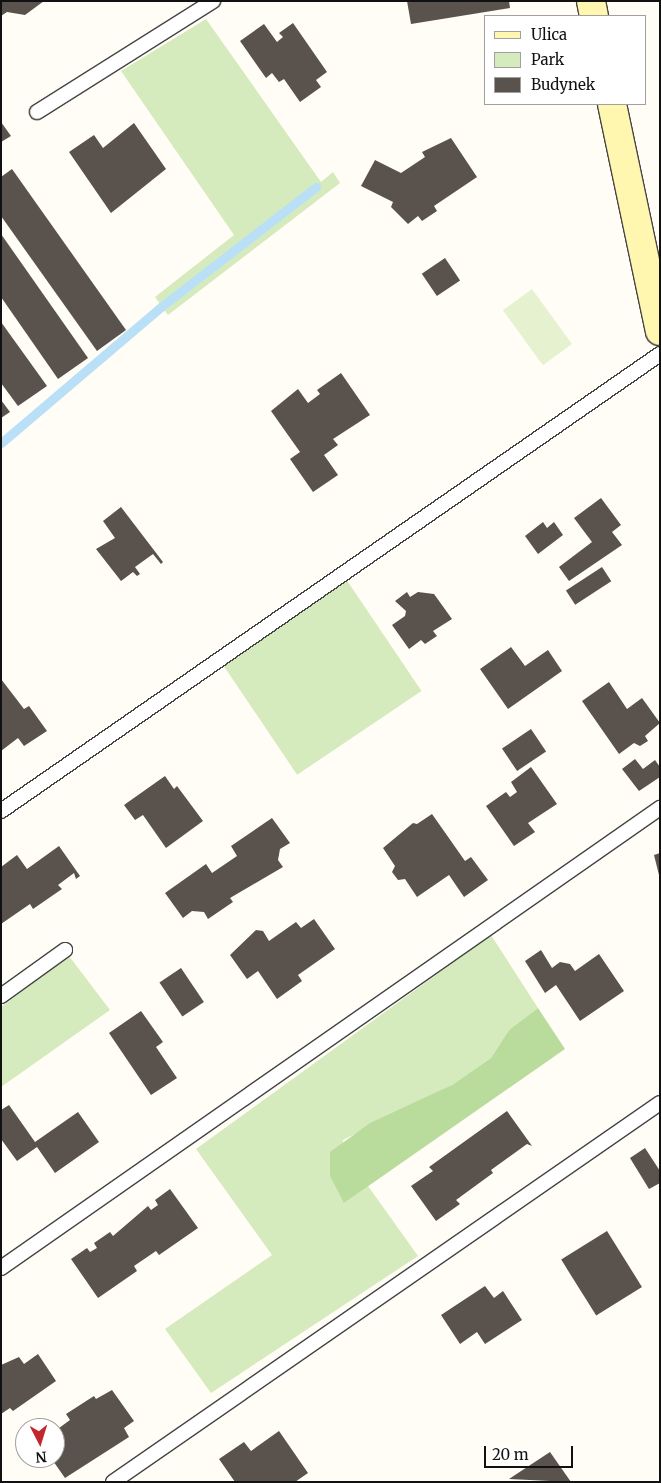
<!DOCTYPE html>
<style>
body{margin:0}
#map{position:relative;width:661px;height:1483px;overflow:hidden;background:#fffdf5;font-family:Merriweather,serif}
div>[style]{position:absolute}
.green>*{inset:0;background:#d5ebbd;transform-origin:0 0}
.forest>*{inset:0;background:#b9dc9c}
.pitch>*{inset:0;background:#e6f2cf;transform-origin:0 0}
.stream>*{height:9px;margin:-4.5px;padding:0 4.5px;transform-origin:4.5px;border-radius:4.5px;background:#b9e0f7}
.building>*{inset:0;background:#5a524d;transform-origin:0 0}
.roads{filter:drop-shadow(1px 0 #444) drop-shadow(-1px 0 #444) drop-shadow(0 1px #444) drop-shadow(0 -1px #444)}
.lane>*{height:14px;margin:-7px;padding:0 7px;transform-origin:7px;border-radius:7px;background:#fff}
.secondary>*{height:28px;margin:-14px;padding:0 14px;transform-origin:14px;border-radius:14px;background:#fff6b0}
span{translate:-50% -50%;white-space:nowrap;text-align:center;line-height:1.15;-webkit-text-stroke:5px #fff;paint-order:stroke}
.frame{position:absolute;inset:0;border:2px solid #111;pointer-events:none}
.legend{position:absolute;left:484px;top:15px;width:162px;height:90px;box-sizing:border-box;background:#fff;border:1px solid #a0a0a0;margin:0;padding:6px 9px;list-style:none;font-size:15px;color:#111}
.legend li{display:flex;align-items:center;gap:10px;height:25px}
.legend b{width:25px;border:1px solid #a0a0a0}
.north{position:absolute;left:15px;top:1418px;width:50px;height:50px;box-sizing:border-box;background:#fff;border:1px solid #a0a0a0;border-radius:50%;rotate:175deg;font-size:14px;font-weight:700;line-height:20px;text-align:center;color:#111}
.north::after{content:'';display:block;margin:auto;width:18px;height:22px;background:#c4262e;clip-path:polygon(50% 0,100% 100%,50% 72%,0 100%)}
.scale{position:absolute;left:484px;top:1446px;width:89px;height:22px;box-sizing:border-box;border:2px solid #111;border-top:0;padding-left:6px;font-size:15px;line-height:18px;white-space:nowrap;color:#111;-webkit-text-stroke:4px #fff;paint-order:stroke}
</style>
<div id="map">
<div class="green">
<div style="clip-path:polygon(206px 19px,321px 182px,333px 172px,340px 183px,168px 315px,155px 297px,234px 235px,121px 71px)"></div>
<div style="left:346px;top:579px;width:135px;height:150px;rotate:56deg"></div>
<div style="clip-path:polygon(491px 935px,538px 1008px,509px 1030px,491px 1058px,452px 1085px,343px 1140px,344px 1203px,368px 1186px,418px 1256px,211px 1393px,165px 1329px,272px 1255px,196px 1149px)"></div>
<div style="clip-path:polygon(69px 956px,110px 1010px,1px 1087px,1px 1007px)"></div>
</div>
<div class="forest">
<div style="clip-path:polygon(538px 1008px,565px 1049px,344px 1203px,330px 1176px,330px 1152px,370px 1123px,452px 1085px,491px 1058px,509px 1030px)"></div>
</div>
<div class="pitch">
<div style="left:532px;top:289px;width:68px;height:36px;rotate:54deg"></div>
</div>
<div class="stream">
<div style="left:1px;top:443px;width:211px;rotate:-40.4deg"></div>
<div style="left:162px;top:306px;width:195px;rotate:-37.7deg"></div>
</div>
<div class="building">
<div style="clip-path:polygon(1px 1px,44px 1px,25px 15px,7px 12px,1px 16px)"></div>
<div style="clip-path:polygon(407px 1px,509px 1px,510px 8px,411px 24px)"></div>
<div style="clip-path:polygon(293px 23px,327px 72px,316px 80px,321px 87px,300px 102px,284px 79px,279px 82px,272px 73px,266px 78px,240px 41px,264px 24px,277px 42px,283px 37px,279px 33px)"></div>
<div style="clip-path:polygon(1px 122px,11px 136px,1px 142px)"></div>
<div style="clip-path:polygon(134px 123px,166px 169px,111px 213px,69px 152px,94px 135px,103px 148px)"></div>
<div style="clip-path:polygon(451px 138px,477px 177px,434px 206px,437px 211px,422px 221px,418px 216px,408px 224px,391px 207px,393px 202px,361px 186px,375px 160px,401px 173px,425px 157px,422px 152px)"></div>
<div style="clip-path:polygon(12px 169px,126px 330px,97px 351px,1px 216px,1px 177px)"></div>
<div style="clip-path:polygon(1px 234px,88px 358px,58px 379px,1px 297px)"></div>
<div style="left:445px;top:258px;width:27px;height:28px;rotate:56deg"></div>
<div style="clip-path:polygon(1px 322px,47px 386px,18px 406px,1px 383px)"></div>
<div style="clip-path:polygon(341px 373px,370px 415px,333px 439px,338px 445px,324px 455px,338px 475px,313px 492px,290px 459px,300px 452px,271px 411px,298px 389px,308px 403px,320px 394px,317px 390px)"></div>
<div style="clip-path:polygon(1px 400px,10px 412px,1px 418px)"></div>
<div style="clip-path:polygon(601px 498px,621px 525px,612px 532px,622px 545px,569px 581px,559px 567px,592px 542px,574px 518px)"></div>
<div style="clip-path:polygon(121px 507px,163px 562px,161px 564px,153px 554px,135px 567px,140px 574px,137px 576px,133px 572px,121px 581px,96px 549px,115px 538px,103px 521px)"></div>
<div style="clip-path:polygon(543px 522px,547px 528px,554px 522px,563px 535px,538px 554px,525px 536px)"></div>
<div style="left:602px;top:567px;width:17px;height:43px;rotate:57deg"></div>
<div style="clip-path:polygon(407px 592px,410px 597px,418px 592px,434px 594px,452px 619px,433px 631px,437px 636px,425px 644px,421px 640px,409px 649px,392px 625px,405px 616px,406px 611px,395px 601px)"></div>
<div style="clip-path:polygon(511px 647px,525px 666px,548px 650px,562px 671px,508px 709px,480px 669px)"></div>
<div style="clip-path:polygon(1px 679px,24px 709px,29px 706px,47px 731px,24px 746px,18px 738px,1px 751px)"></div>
<div style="clip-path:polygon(609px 682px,627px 709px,642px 698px,660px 723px,645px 736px,648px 741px,640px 746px,634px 743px,619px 754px,582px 701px)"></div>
<div style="left:531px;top:729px;width:27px;height:35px;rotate:56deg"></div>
<div style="clip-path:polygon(635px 759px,643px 769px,655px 760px,660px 767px,660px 777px,639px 791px,622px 769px)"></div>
<div style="clip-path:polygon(531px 767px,557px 804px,528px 823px,535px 832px,514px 846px,486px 806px,506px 792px,510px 797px,517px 792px,511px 782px)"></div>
<div style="clip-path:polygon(165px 776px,174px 789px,177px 786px,203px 821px,166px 848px,143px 815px,135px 820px,124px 805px)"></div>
<div style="clip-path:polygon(432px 814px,465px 861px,471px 857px,488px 880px,464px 897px,449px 875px,417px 897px,405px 879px,398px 880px,392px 872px,395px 866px,383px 848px,413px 823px,417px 824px)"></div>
<div style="clip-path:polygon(272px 818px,290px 843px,280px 849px,278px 860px,283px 867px,230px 898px,233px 902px,208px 919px,204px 912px,192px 911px,183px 918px,165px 893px,206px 864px,212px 873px,237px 856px,231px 846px)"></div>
<div style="clip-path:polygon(59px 846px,80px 876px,76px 879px,74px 873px,58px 885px,62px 889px,33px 909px,30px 904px,1px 924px,1px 867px,17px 855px,27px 869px)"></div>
<div style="clip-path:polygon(660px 853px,660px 875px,659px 875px,654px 855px)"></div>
<div style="clip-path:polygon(314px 919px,335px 949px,298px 975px,302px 981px,277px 999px,258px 971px,247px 979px,230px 955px,256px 930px,263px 931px,269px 941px,296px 922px,301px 928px)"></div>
<div style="clip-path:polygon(541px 950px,552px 968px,560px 962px,570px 964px,575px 971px,599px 954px,624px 991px,580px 1021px,556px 985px,545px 993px,525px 961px)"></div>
<div style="left:181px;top:968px;width:41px;height:26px;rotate:56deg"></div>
<div style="clip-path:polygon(141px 1011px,163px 1042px,156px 1047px,177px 1078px,151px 1095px,109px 1033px)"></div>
<div style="clip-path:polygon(9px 1105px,35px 1142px,78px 1112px,99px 1142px,55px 1173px,37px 1147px,17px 1161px,1px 1139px,1px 1110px)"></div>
<div style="clip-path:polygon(507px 1111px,532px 1146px,527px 1144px,491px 1170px,493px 1173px,456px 1200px,460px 1204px,436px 1221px,411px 1186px,433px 1171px,429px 1167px)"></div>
<div style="clip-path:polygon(645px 1148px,660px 1171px,660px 1183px,649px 1189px,630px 1158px)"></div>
<div style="clip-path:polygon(170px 1189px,198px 1228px,159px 1255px,156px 1251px,134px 1266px,137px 1271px,98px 1298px,71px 1259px,87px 1248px,90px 1252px,97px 1248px,94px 1243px,110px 1232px,113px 1236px,148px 1206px,151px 1210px,158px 1205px,155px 1200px)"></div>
<div style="left:607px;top:1231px;width:66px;height:54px;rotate:58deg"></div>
<div style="clip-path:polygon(485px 1286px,494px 1298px,503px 1291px,522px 1320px,485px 1344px,477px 1332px,460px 1344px,441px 1315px)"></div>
<div style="clip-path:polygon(38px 1354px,56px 1381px,13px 1411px,10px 1408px,1px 1414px,1px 1365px,19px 1357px,24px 1364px)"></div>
<div style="clip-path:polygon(112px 1390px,134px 1421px,124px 1428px,129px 1437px,65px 1478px,51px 1458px,55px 1458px,55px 1431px,70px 1420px,66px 1414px,94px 1396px,96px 1399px)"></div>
<div style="clip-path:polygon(279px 1431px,308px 1473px,295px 1482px,235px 1482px,219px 1459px,244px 1442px,251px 1451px)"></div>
<div style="clip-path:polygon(550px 1452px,571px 1482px,509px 1479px)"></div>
</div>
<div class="roads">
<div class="lane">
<div style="left:37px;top:112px;width:208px;rotate:-32.2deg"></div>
<div style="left:1px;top:811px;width:802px;rotate:-34.74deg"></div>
<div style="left:1px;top:996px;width:79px;rotate:-35.7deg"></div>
<div style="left:1px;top:1268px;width:804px;rotate:-34.92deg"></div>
<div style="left:113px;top:1482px;width:665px;rotate:-34.72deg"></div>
</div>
<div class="secondary">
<div style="left:591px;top:1px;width:15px;rotate:79deg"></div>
<div style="left:612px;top:104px;width:232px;rotate:78.1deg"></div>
</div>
</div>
<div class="frame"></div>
<ul class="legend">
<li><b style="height:6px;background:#fff6b0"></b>Ulica</li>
<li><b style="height:14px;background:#d5ebbd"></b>Park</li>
<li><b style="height:14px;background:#5a524d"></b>Budynek</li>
</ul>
<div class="north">N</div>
<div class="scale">20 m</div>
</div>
